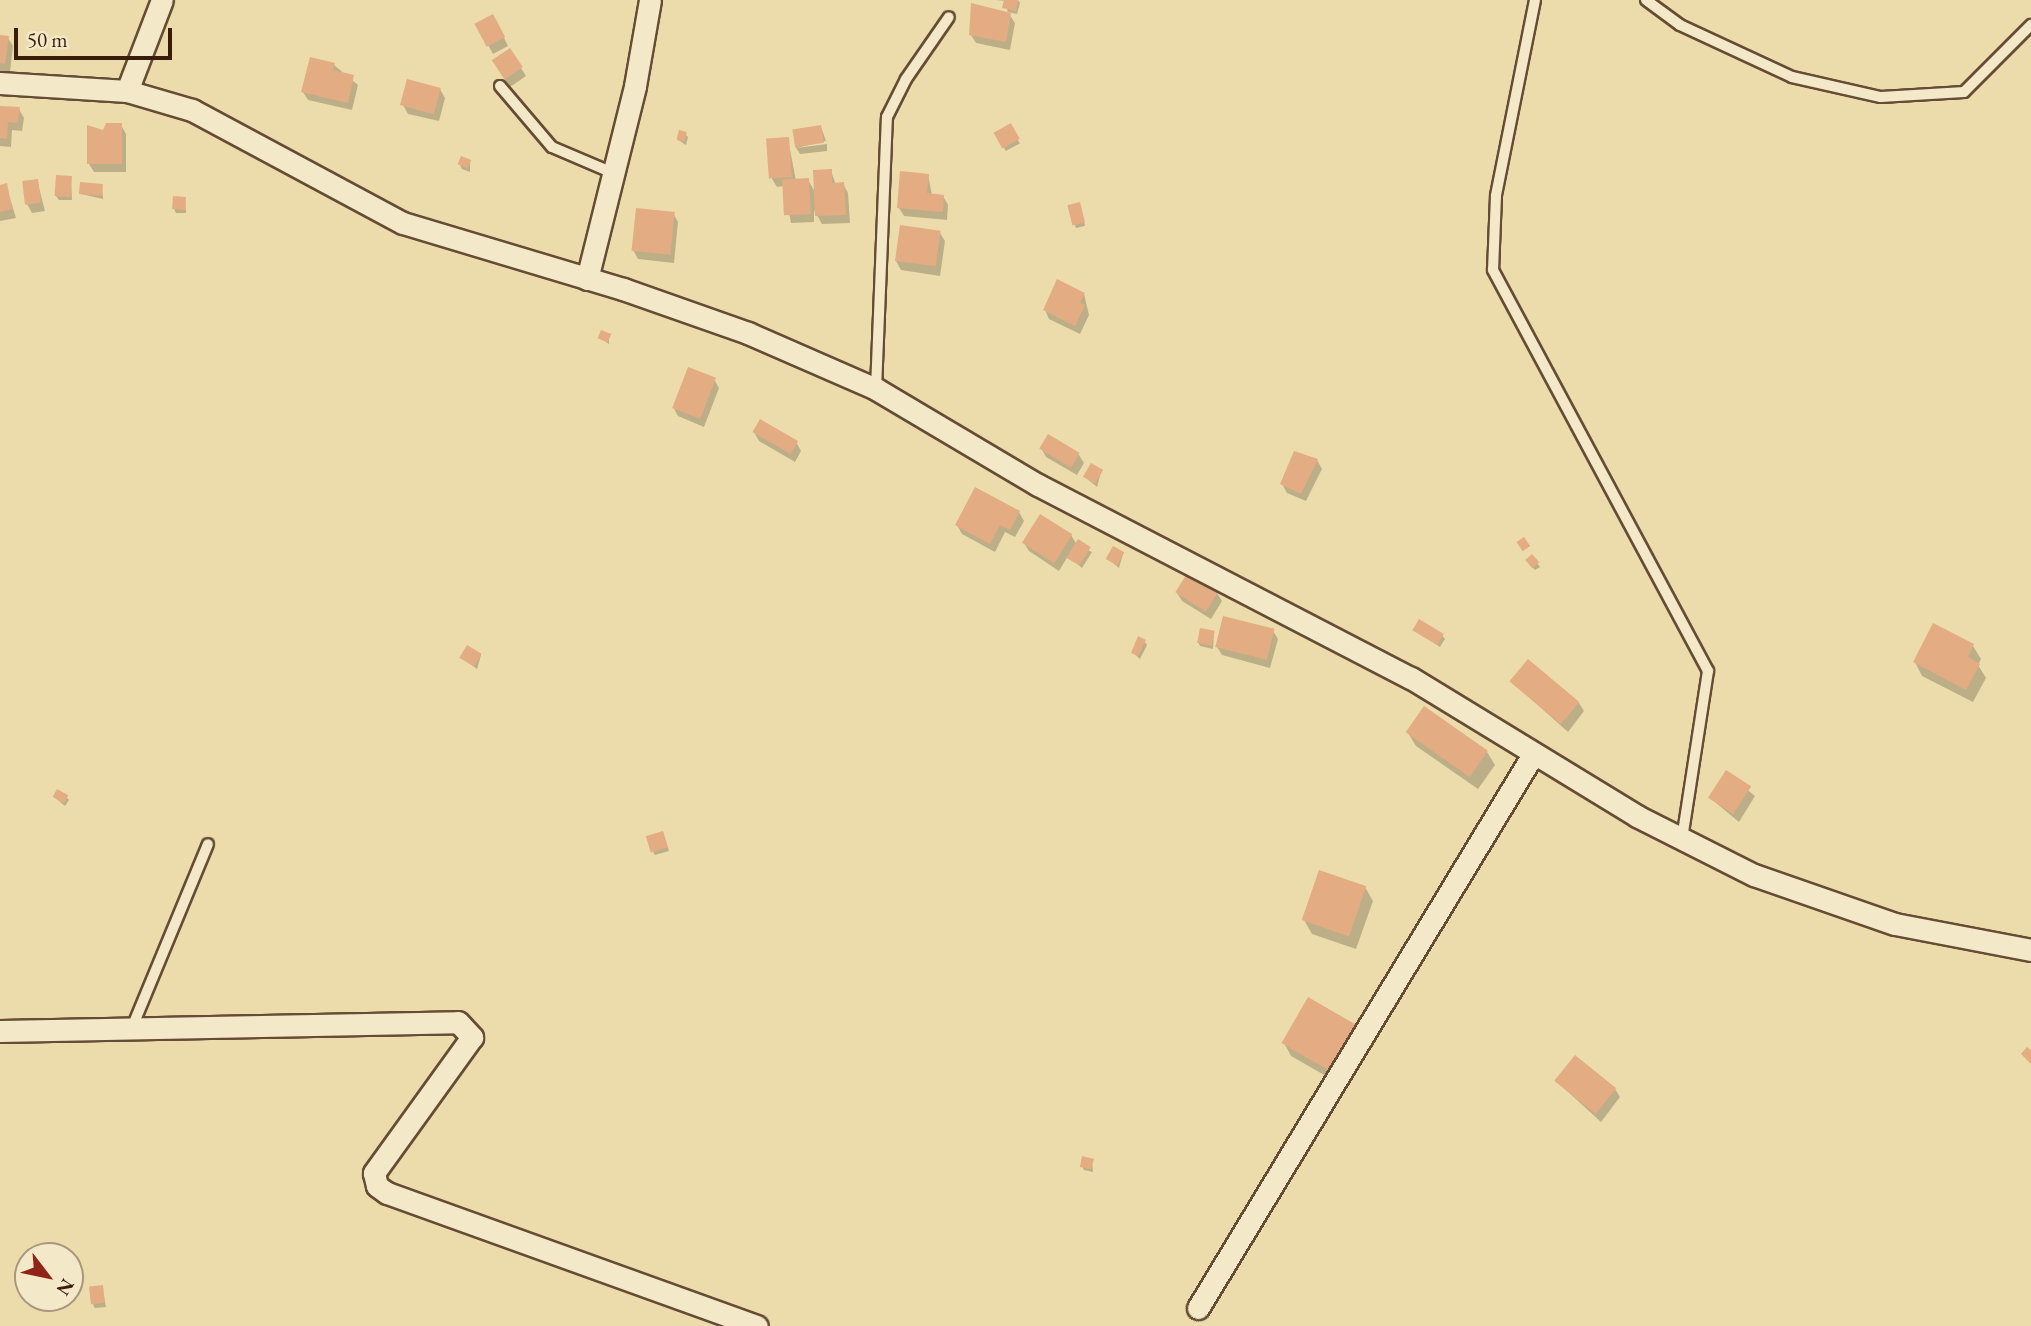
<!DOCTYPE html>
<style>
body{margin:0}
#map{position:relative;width:2031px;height:1326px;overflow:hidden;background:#ecdbab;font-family:"EB Garamond",serif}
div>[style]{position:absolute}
.shadow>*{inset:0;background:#0003;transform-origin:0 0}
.building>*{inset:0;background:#e4ac83;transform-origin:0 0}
.roads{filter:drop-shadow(2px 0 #654c34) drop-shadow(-2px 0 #654c34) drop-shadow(0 2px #654c34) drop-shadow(0 -2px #654c34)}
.service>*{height:10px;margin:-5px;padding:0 5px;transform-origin:5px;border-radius:5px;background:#f3e8c8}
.minor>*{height:21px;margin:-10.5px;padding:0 10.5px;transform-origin:10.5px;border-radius:10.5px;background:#f3e8c8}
span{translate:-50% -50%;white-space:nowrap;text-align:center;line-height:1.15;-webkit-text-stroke:5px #f3e8c8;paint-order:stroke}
.north{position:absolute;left:14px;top:1242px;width:70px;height:70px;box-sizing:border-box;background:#f3e8c8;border:2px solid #a8977d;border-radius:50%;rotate:122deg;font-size:19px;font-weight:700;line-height:28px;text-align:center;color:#381d0c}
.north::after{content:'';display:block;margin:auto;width:24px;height:32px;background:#8f2418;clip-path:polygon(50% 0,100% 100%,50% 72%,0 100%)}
.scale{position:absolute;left:14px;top:28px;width:158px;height:32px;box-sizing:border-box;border:4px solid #381d0c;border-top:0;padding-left:9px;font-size:21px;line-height:24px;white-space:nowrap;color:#381d0c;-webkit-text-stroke:5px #f3e8c8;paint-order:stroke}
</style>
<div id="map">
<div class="shadow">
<div style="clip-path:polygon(996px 0,1018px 0,1020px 3px,1017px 14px,1008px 12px,1015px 23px,1010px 50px,976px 43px,971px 35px,1008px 14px,1006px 1px)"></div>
<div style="clip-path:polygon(477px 25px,498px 25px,508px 46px,493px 54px)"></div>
<div style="clip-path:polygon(0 37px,8px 38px,13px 46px,10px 72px,0 71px)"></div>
<div style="clip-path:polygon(334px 65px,358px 85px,352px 110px,308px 100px,303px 92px)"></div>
<div style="clip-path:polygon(521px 68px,526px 76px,510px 87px,498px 69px)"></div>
<div style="clip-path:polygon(440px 89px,445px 98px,439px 121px,408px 114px,403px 105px)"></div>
<div style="clip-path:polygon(0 107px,19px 109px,24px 118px,22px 131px,12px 130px,11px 147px,0 146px)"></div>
<div style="clip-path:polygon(121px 125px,126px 134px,126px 172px,94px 172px,89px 164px)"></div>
<div style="left:1010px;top:125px;width:21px;height:16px;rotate:62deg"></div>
<div style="clip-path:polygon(821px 127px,826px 141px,796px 148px,827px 144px,827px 151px,800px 154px,795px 146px,794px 130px)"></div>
<div style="clip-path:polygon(685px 134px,688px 137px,686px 145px,678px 140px)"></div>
<div style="clip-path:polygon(788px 139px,796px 181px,808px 180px,816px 194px,831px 171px,836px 185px,843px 184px,848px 193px,850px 223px,822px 224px,814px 210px,814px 222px,791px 223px,784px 186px,777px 187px,772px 179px)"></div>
<div style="clip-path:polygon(470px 162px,470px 172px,462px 169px,460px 165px)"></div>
<div style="clip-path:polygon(928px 175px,932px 195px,943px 196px,948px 205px,947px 220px,904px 216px,899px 208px)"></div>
<div style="clip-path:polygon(71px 177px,72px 200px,59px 200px,56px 196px)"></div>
<div style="clip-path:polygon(37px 180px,45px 211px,32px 213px,27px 204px)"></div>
<div style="clip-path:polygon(6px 185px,16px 218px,0 221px,0 187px)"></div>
<div style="clip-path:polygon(102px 186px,103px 199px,81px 194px)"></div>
<div style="clip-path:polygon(185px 199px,186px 213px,176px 213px,174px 209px)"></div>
<div style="clip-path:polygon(1069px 206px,1081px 207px,1085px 226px,1076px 228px)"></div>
<div style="clip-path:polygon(673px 213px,678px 222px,674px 263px,638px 259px,633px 250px)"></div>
<div style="clip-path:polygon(940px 233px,945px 241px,940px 276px,901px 270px,896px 261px)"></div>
<div style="clip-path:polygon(1084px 294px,1089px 315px,1080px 334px,1049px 319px,1045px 310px)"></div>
<div style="clip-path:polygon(609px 335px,609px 344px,600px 338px)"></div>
<div style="clip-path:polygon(714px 379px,719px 388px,704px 427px,678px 416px,673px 407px)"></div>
<div style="clip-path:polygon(754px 432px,796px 442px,801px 451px,795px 462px,759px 441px)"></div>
<div style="clip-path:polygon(1041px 448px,1079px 455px,1084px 463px,1077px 475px,1046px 457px)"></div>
<div style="clip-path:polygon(1317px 460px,1322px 469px,1306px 501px,1287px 493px,1282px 484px)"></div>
<div style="clip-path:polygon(1101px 472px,1097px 487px,1085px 477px)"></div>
<div style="clip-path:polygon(1019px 512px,1024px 521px,1015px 537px,1005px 532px,995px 552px,962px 534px,957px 525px)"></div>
<div style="clip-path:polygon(1071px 535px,1077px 545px,1092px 552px,1082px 568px,1068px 556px,1059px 571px,1029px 551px,1024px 543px)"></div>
<div style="clip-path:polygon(1123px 554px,1119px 568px,1108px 559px)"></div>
<div style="clip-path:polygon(1532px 556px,1540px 567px,1535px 570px,1529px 564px)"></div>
<div style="clip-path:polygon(1177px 593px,1217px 593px,1222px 601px,1211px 619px,1182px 601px)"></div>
<div style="clip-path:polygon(1934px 625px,1973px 646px,1981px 659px,1978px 665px,1986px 678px,1973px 702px,1922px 676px,1915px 662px)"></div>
<div style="clip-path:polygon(1415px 630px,1442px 635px,1445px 639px,1440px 647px)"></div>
<div style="clip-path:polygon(1273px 631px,1278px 639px,1270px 668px,1222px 655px,1217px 647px)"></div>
<div style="clip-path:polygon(1214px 633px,1213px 649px,1200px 646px,1198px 642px)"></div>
<div style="clip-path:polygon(1144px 641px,1147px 645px,1140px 659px,1133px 653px)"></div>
<div style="clip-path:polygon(481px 655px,477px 669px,462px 658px)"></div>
<div style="clip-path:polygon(1512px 682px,1579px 703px,1584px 711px,1568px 732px)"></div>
<div style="clip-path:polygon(1425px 708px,1487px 752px,1495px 765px,1478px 789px,1416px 746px,1408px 733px)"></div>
<div style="clip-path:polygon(1727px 773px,1755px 796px,1739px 822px,1710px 798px)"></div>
<div style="clip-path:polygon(54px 797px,66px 797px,69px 800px,65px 806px)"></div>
<div style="clip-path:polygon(664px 837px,669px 851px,655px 855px,653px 852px)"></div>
<div style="clip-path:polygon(1365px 887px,1373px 901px,1356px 949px,1312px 934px,1304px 920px)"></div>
<div style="clip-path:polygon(1358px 1028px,1340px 1084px,1291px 1056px,1284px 1043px)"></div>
<div style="clip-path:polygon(1556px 1081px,1615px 1089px,1620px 1097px,1601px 1122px)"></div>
<div style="clip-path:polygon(1092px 1160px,1093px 1172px,1084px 1170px,1082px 1166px)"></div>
<div style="clip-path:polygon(102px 1287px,106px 1307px,95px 1308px,93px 1305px)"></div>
</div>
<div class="building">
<div style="clip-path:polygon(1004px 0,1018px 0,1016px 11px,1002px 8px)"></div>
<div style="clip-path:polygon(971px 3px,1011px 13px,1006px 42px,969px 35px)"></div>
<div style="left:493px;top:14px;width:26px;height:21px;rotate:62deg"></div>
<div style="clip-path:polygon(0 35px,9px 36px,5px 64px,0 63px)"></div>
<div style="left:510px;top:48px;width:23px;height:22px;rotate:56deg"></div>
<div style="clip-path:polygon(310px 57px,335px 63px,333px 70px,354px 75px,348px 103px,301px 92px)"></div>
<div style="left:407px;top:79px;width:35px;height:27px;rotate:15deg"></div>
<div style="clip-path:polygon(0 106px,20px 107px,18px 123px,8px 122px,7px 139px,0 138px)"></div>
<div style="clip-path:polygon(106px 123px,122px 123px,122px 164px,87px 164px,87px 125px,103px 130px)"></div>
<div style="left:1011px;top:123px;width:18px;height:20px;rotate:61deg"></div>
<div style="left:821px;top:125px;width:18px;height:29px;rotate:81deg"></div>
<div style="left:679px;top:130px;width:8px;height:10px;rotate:14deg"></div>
<div style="left:789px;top:137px;width:40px;height:23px;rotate:86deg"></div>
<div style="left:461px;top:156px;width:11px;height:9px;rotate:22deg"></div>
<div style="clip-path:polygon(832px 169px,832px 183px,844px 182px,846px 215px,815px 216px,813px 170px)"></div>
<div style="clip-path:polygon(900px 171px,929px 174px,927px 193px,944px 195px,943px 212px,897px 208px)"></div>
<div style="left:56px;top:175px;width:16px;height:21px;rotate:4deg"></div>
<div style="left:809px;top:178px;width:36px;height:27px;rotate:87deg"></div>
<div style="left:38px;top:179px;width:24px;height:16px;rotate:83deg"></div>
<div style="left:80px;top:182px;width:23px;height:12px;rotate:5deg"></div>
<div style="clip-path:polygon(7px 183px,12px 209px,0 212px,0 185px)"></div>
<div style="left:173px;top:196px;width:13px;height:13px;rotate:4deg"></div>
<div style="left:1080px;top:202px;width:21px;height:13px;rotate:76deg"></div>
<div style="left:636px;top:208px;width:39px;height:43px;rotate:6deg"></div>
<div style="left:900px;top:225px;width:41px;height:36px;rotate:8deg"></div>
<div style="clip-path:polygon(1057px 279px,1085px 293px,1080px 303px,1085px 305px,1075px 326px,1043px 310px)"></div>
<div style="left:601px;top:330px;width:11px;height:9px;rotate:22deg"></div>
<div style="left:688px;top:367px;width:30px;height:44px;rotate:21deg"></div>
<div style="left:760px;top:419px;width:44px;height:15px;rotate:30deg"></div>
<div style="left:1048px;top:434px;width:37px;height:17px;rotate:31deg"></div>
<div style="clip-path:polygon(1294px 451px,1318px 459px,1301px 494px,1280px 484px)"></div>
<div style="left:1091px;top:463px;width:14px;height:16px;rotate:30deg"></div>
<div style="clip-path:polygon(975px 487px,1020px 511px,1010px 530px,1000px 525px,990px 544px,955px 525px)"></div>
<div style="left:1040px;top:514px;width:38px;height:34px;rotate:32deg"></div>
<div style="left:1524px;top:537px;width:11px;height:9px;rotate:56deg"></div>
<div style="left:1078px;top:539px;width:15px;height:22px;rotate:32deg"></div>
<div style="left:1113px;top:546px;width:13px;height:15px;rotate:29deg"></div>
<div style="left:1532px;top:554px;width:11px;height:9px;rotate:49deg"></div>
<div style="left:1188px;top:572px;width:36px;height:24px;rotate:32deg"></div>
<div style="left:1223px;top:616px;width:53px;height:32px;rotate:14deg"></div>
<div style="left:1419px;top:619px;width:29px;height:13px;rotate:31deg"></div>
<div style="clip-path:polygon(1933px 623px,1974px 644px,1968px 657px,1980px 664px,1966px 690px,1913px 662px)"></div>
<div style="left:1200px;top:628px;width:15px;height:15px;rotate:11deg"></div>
<div style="clip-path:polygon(1138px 636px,1146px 640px,1138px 656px,1131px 653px)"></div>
<div style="left:467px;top:645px;width:17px;height:15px;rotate:31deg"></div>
<div style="left:1528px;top:659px;width:67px;height:29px;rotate:40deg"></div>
<div style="left:1424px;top:706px;width:78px;height:32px;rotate:35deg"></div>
<div style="left:1726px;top:770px;width:30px;height:33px;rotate:33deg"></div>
<div style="left:57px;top:789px;width:13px;height:9px;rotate:29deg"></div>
<div style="left:663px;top:831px;width:17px;height:18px;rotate:73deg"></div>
<div style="left:1319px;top:870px;width:50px;height:53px;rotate:19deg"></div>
<div style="left:1308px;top:997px;width:59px;height:53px;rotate:30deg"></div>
<div style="clip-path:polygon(2027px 1047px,2031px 1050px,2031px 1064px,2021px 1054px)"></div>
<div style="left:1575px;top:1055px;width:53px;height:33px;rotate:39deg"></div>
<div style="clip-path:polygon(1082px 1156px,1094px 1159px,1091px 1169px,1080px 1167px)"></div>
<div style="left:103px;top:1285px;width:18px;height:14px;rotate:84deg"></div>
</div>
<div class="roads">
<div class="service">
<div style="left:1535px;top:0;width:200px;rotate:101.3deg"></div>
<div style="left:1496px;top:196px;width:74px;rotate:92.3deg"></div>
<div style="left:1493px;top:270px;width:455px;rotate:61.8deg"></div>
<div style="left:1708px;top:671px;width:170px;rotate:98.8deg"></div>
<div style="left:1646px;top:0;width:42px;rotate:36.3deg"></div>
<div style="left:1680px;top:25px;width:123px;rotate:24.9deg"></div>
<div style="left:1792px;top:77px;width:91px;rotate:12.7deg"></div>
<div style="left:1881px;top:97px;width:83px;rotate:-3.4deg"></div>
<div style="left:1964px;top:92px;width:95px;rotate:-45deg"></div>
<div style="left:500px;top:86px;width:80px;rotate:49.6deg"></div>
<div style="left:552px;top:147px;width:66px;rotate:23.1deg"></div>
<div style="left:876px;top:389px;width:272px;rotate:-87.7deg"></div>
<div style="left:887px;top:117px;width:42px;rotate:-63.4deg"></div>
<div style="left:906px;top:79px;width:75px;rotate:-55.3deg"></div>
<div style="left:131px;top:1030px;width:201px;rotate:-67.5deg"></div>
</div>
<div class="minor">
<div style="left:0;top:83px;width:127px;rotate:3.6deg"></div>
<div style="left:127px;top:91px;width:68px;rotate:16.3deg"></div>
<div style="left:192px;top:110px;width:239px;rotate:28.2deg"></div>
<div style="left:403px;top:223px;width:230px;rotate:16.7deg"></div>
<div style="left:623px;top:289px;width:133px;rotate:19.4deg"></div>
<div style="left:748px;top:333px;width:140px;rotate:23.6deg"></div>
<div style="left:876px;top:389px;width:188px;rotate:30.7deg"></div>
<div style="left:1038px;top:485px;width:420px;rotate:27.4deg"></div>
<div style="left:1411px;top:678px;width:265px;rotate:31.4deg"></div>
<div style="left:1637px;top:816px;width:131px;rotate:26.8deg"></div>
<div style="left:1754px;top:875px;width:149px;rotate:19.2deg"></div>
<div style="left:1895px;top:924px;width:138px;rotate:10.8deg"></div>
<div style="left:127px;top:91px;width:97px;rotate:-69deg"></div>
<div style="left:587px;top:279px;width:199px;rotate:-76deg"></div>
<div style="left:635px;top:86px;width:87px;rotate:-80.1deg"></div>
<div style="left:0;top:1031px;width:458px;rotate:-1.1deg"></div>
<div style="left:458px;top:1022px;width:21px;rotate:47deg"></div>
<div style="left:472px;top:1037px;width:168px;rotate:125.8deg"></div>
<div style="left:374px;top:1173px;width:13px;rotate:77deg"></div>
<div style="left:377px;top:1186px;width:12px;rotate:35deg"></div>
<div style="left:387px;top:1193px;width:393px;rotate:19.8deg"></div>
<div style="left:1198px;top:1308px;width:645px;rotate:-58.82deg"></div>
</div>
</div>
<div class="north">N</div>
<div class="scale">50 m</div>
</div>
